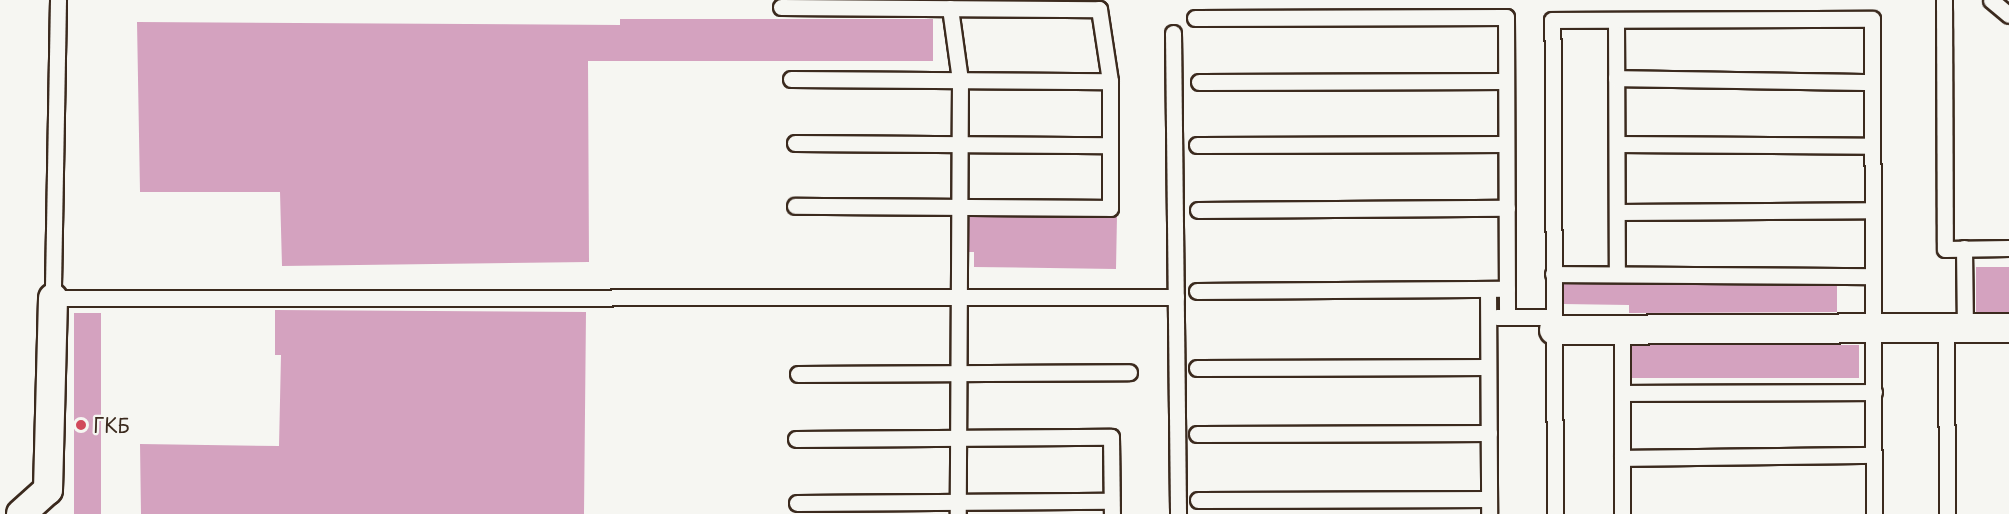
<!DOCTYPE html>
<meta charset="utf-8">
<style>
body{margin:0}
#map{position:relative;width:2009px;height:514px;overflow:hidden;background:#f6f6f2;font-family:"Playpen Sans",sans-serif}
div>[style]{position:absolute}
.building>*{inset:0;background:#d4a2bf;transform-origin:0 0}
.roads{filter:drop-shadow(2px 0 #3b2a1e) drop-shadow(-2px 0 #3b2a1e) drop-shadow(0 2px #3b2a1e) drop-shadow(0 -2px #3b2a1e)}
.lane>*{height:15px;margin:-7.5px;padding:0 7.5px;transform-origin:7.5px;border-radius:7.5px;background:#f6f6f2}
.street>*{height:28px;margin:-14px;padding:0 14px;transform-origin:14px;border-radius:14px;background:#f6f6f2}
.dots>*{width:16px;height:16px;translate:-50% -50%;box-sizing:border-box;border:3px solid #f6f6f2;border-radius:50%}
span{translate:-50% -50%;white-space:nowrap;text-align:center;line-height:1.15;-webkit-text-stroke:4.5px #f6f6f2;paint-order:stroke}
.poi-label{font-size:20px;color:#3b2a1e}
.left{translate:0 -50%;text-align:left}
</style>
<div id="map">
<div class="building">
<div style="clip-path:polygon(620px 19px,933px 19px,933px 61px,588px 61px,589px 262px,282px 266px,280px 192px,140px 192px,137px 22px,620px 25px)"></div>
<div style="clip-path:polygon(1117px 216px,1116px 269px,974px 267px,974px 252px,969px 252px,969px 217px)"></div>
<div style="left:1976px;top:267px;width:33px;height:45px"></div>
<div style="clip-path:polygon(1563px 284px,1837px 286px,1837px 312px,1629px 313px,1629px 305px,1563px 304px)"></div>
<div style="clip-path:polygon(275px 310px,586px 312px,584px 514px,141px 514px,140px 444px,279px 446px,281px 355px,275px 355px)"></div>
<div style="left:74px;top:313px;width:27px;height:201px"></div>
<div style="left:1859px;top:345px;width:33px;height:227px;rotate:90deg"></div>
</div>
<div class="roads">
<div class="lane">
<div style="left:58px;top:0;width:298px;rotate:91deg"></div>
<div style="left:53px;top:298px;width:1123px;rotate:-0.05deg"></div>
<div style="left:1944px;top:0;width:249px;rotate:89.8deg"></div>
<div style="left:1945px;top:249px;width:64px;rotate:-0.9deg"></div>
<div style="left:1991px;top:0;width:23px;rotate:40deg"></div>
<div style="left:781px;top:7px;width:318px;rotate:0.4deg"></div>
<div style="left:1099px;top:9px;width:73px;rotate:81.3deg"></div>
<div style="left:1110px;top:81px;width:127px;rotate:90deg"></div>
<div style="left:1110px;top:208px;width:315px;rotate:-179.6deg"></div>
<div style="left:950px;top:8px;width:73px;rotate:82.1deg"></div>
<div style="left:960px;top:80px;width:434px;rotate:90.3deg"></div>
<div style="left:1195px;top:18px;width:311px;rotate:-0.2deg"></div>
<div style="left:1506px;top:17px;width:300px;rotate:89.8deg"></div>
<div style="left:1616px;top:20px;width:254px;rotate:89.8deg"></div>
<div style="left:1173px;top:33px;width:481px;rotate:89.4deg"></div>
<div style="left:1616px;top:78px;width:256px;rotate:0.9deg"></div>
<div style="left:791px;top:79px;width:319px;rotate:0.4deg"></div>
<div style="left:1199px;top:82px;width:307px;rotate:-0.2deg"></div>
<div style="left:795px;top:143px;width:315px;rotate:0.4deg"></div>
<div style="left:1617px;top:144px;width:255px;rotate:0.4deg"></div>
<div style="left:1197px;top:145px;width:309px;rotate:-0.2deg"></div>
<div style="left:1198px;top:210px;width:309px;rotate:-0.4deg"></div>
<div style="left:1617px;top:212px;width:256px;rotate:-0.4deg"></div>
<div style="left:1964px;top:248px;width:80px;rotate:89.3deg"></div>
<div style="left:1553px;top:274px;width:320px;rotate:0.4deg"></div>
<div style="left:1488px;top:289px;width:225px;rotate:89.7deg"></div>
<div style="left:1197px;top:291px;width:310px;rotate:-0.4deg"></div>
<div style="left:1497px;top:317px;width:56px"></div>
<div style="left:1946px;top:328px;width:186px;rotate:89.7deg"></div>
<div style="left:1622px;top:330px;width:184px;rotate:90deg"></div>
<div style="left:1197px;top:368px;width:291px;rotate:-0.2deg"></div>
<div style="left:798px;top:374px;width:331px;rotate:-0.3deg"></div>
<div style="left:1622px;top:393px;width:252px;rotate:-0.2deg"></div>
<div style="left:1197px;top:434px;width:292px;rotate:-0.2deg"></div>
<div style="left:796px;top:439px;width:315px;rotate:-0.4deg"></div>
<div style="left:1111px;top:437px;width:77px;rotate:89.3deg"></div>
<div style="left:1622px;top:458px;width:252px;rotate:-0.7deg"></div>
<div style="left:1198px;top:500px;width:291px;rotate:-0.2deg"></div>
<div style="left:797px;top:503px;width:314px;rotate:-0.4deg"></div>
<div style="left:1555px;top:514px;width:494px;rotate:-90.3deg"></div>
<div style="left:1552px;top:20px;width:320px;rotate:-0.2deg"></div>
<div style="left:1872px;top:19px;width:495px;rotate:89.8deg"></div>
</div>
<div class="street">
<div style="left:1554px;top:330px;width:455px;rotate:-0.3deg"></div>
<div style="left:21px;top:514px;width:36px;rotate:-42deg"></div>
<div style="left:48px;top:490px;width:192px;rotate:-88.5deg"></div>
</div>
</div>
<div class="dots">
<div style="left:81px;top:425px;background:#d1495b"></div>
</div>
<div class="poi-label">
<span class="left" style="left:93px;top:425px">ГКБ</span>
</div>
</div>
